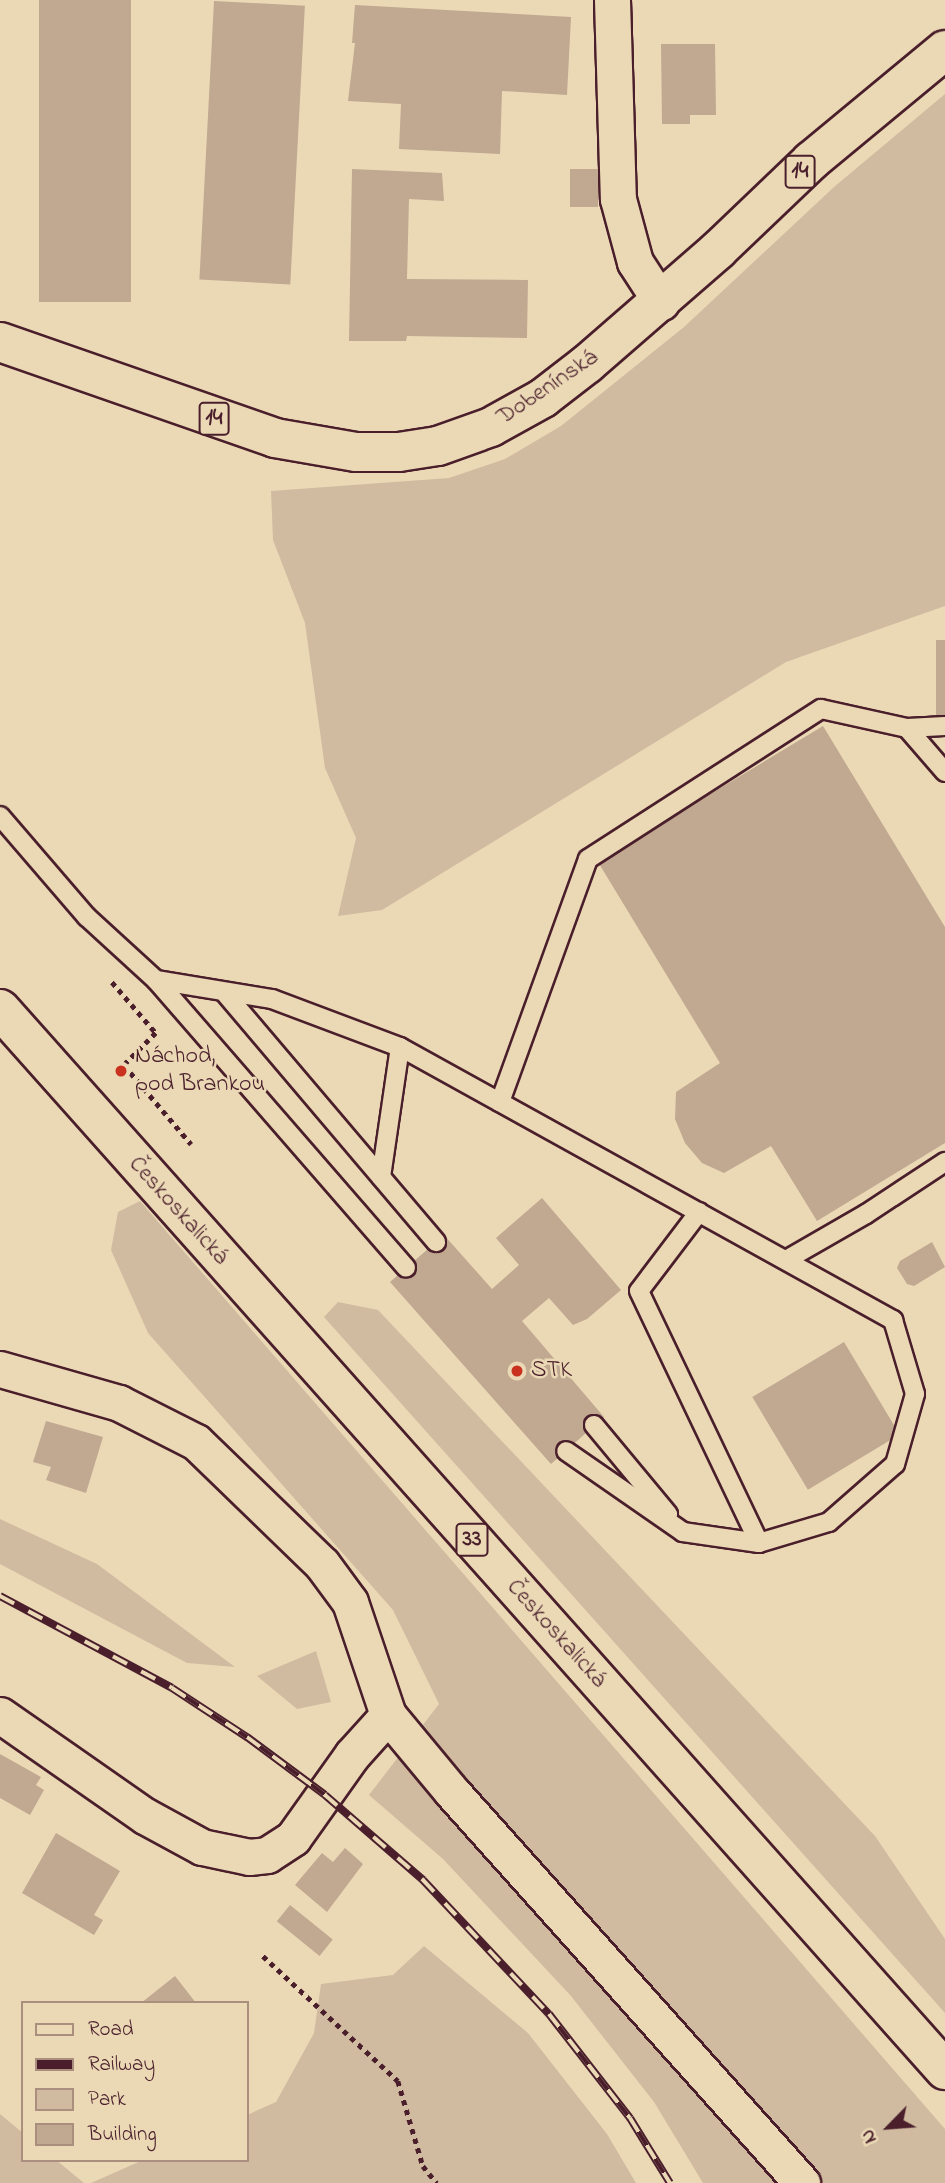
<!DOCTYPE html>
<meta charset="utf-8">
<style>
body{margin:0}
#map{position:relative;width:945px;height:2183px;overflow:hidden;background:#ebd9b6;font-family:"Indie Flower",sans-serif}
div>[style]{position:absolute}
.green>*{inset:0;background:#d0bba0}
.building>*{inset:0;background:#c0a891;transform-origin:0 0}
.path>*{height:4.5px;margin-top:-2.25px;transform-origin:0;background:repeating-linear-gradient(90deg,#4a1f2b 0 5px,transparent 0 10px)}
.roads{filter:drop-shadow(2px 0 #4a1f2b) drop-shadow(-2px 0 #4a1f2b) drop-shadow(0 2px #4a1f2b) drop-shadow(0 -2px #4a1f2b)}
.service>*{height:18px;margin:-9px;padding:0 9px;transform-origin:9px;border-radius:9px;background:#ebd9b6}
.minor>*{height:35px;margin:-17.5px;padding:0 17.5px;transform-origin:17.5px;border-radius:17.5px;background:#ebd9b6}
.primary>*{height:38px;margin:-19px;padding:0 19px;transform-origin:19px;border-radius:19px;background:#ebd9b6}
.rail>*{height:8px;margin-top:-4px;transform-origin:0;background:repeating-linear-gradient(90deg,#ebd9b6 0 16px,#4a1f2b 0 32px);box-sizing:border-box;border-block:2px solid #4a1f2b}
.dots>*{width:19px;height:19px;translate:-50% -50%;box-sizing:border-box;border:4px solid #ebd9b6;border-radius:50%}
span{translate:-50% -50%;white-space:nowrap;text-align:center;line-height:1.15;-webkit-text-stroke:5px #ebd9b6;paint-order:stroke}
.shield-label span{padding:2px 5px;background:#ebd9b6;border:2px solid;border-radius:5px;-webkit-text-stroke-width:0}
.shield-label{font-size:23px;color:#4a1f2b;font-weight:700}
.street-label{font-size:24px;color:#4a1f2b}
.poi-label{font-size:24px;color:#4a1f2b}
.left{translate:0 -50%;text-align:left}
.legend{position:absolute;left:21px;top:2001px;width:228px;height:161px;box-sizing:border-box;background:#ebd9b6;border:2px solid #ab8f7e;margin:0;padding:9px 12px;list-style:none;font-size:21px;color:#4a1f2b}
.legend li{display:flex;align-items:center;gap:14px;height:35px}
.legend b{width:35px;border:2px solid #ab8f7e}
.north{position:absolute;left:854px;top:2092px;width:70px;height:70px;-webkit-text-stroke:5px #ebd9b6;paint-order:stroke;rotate:245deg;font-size:19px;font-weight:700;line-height:28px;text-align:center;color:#4a1f2b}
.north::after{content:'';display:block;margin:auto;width:24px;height:32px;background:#4a1f2b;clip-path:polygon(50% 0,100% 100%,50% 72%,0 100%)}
</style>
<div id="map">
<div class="green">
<div style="clip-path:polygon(945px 94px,945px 606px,786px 662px,382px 910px,338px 916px,356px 838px,325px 768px,305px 623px,273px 540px,271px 491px,449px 478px,505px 459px,561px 426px,684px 327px,834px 187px)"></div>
<div style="clip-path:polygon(140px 1201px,945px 2129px,945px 2183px,703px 2183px,654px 2102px,571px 1996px,443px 1859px,369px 1795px,439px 1704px,393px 1610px,148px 1333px,111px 1250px,118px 1212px)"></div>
<div style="clip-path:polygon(338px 1302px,378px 1310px,875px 1836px,945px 1939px,945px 2013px,324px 1317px)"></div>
<div style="clip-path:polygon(0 1519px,97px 1564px,235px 1667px,187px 1663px,0 1564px)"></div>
<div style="clip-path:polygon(316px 1651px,331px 1702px,297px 1709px,257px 1676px)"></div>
<div style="clip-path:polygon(424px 1946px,528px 2033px,607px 2134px,636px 2183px,91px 2183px,143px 2160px,247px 2160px,247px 2115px,276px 2102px,314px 2033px,321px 1984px,393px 1975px)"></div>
<div style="clip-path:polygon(0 2114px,23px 2133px,23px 2160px,56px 2160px,84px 2183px,0 2183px)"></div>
</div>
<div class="building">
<div style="left:39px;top:0;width:92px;height:302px"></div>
<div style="left:214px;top:1px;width:91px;height:279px;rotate:3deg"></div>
<div style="clip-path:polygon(355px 5px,571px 17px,567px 95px,502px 91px,500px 154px,399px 149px,401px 104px,348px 101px,355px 43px,352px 43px)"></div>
<div style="clip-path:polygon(661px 44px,715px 44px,716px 115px,690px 115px,690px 124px,662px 124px)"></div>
<div style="clip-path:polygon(352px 169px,442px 173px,444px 201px,409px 199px,407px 279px,528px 280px,527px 338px,407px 336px,406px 341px,349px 341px)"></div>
<div style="left:598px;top:169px;width:38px;height:28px;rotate:90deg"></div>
<div style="left:936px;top:640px;width:9px;height:75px"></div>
<div style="clip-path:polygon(823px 726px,945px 927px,945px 1143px,817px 1221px,771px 1146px,724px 1173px,702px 1163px,685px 1143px,675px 1119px,676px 1092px,720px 1063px,598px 862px)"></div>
<div style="clip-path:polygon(542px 1198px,621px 1290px,587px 1319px,573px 1325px,549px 1298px,522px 1321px,604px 1417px,551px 1464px,390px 1282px,444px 1235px,492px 1289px,519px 1265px,496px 1238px)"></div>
<div style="clip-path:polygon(932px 1242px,945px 1267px,914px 1286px,907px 1284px,897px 1268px,900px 1261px)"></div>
<div style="left:844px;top:1342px;width:108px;height:107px;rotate:59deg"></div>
<div style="clip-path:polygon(46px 1421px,103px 1437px,86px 1493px,46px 1480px,51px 1467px,33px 1462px)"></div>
<div style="clip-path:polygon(0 1754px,41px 1777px,36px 1785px,44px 1790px,30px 1815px,0 1798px)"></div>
<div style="clip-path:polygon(56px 1833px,120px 1871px,94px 1915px,103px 1920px,94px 1935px,22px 1893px)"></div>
<div style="clip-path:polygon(345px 1848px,363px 1864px,327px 1912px,295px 1885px,322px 1853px,333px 1862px)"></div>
<div style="left:290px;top:1905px;width:55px;height:21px;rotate:39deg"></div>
<div style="clip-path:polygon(175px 1976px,196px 2003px,141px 2003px)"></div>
</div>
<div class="path">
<div style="left:112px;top:982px;width:67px;rotate:49.2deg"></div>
<div style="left:156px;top:1033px;width:45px;rotate:135deg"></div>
<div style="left:124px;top:1065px;width:104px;rotate:49.7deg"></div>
<div style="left:263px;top:1956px;width:184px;rotate:42.8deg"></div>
<div style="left:398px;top:2081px;width:89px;rotate:73.6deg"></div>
<div style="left:423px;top:2166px;width:22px;rotate:51deg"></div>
</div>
<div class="roads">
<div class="service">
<div style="left:907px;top:728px;width:38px;rotate:-3deg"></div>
<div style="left:0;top:816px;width:133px;rotate:49.3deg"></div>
<div style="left:87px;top:917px;width:93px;rotate:42.4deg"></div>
<div style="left:156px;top:980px;width:381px;rotate:49deg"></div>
<div style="left:156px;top:980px;width:118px;rotate:9.3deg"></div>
<div style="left:272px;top:999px;width:137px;rotate:20.6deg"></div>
<div style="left:400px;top:1047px;width:564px;rotate:28.98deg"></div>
<div style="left:893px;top:1320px;width:77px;rotate:73.4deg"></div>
<div style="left:915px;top:1394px;width:73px;rotate:105.9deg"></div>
<div style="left:895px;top:1464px;width:88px;rotate:138.7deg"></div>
<div style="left:829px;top:1522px;width:73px;rotate:163.3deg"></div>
<div style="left:759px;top:1543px;width:77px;rotate:-171.8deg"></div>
<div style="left:683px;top:1532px;width:142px;rotate:-145.3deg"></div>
<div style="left:224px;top:992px;width:328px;rotate:49.7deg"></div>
<div style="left:500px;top:1102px;width:258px;rotate:-70.1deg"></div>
<div style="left:588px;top:859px;width:277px;rotate:-32.8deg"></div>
<div style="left:821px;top:709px;width:88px;rotate:12.5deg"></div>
<div style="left:907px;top:728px;width:58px;rotate:49.2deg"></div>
<div style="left:381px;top:1177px;width:131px;rotate:-81.7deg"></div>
<div style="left:699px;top:1212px;width:99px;rotate:127.2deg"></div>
<div style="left:639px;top:1291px;width:279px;rotate:64.5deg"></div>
<div style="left:786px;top:1260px;width:92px;rotate:-29.9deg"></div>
<div style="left:866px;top:1214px;width:95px;rotate:-33.4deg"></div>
<div style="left:594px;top:1425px;width:116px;rotate:50.3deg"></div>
</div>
<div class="minor">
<div style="left:612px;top:0;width:199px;rotate:88.3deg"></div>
<div style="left:618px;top:199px;width:65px;rotate:74.9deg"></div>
<div style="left:635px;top:262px;width:48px;rotate:57deg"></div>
<div style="left:0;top:1369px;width:124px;rotate:15.9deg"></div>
<div style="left:119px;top:1403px;width:86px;rotate:26.9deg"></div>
<div style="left:196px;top:1442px;width:175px;rotate:44.1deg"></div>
<div style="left:322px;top:1564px;width:47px;rotate:53.6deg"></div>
<div style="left:350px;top:1602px;width:119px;rotate:71.4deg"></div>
<div style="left:388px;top:1715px;width:100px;rotate:50.3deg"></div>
<div style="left:452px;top:1792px;width:525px;rotate:48.17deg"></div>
<div style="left:0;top:1715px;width:177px;rotate:34.9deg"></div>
<div style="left:145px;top:1816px;width:65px;rotate:28.5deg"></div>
<div style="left:202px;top:1847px;width:48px;rotate:12deg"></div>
<div style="left:249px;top:1857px;width:18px;rotate:-6deg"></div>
<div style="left:267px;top:1855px;width:31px;rotate:-33deg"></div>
<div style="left:293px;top:1838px;width:102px;rotate:-54.6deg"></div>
<div style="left:352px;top:1755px;width:54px;rotate:-48deg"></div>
</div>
<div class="primary">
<div style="left:0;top:342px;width:291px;rotate:19.2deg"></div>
<div style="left:275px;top:438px;width:82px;rotate:9.8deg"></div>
<div style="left:356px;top:452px;width:43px"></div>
<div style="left:399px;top:452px;width:39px;rotate:-9deg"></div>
<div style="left:438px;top:446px;width:56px;rotate:-19.7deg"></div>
<div style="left:491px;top:427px;width:60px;rotate:-29.1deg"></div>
<div style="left:543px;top:398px;width:56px;rotate:-37.7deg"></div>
<div style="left:587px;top:364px;width:174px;rotate:-41deg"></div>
<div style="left:718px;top:250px;width:129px;rotate:-43.7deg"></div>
<div style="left:811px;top:161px;width:174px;rotate:-39.6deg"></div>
<div style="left:0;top:1009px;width:1421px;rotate:48.31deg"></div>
</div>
</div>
<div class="rail">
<div style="left:0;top:1596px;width:195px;rotate:28.1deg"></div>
<div style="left:172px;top:1688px;width:90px;rotate:33.2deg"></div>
<div style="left:247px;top:1737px;width:97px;rotate:36.6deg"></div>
<div style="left:325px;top:1795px;width:130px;rotate:40.9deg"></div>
<div style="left:423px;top:1880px;width:184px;rotate:46.8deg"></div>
<div style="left:549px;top:2014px;width:132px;rotate:52.1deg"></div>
<div style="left:630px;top:2118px;width:76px;rotate:58.4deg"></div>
</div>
<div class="dots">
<div style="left:121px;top:1071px;background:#c8321e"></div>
<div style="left:517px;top:1371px;background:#c8321e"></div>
</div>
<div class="shield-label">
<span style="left:800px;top:172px">14</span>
<span style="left:214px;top:419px">14</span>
<span style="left:472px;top:1540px">33</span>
</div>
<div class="street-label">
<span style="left:548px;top:388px;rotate:-34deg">Dobenínská</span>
<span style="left:178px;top:1211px;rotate:48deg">Českoskalická</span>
<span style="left:556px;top:1634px;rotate:48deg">Českoskalická</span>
</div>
<div class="poi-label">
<span class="left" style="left:135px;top:1071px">Náchod,<br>pod Brankou</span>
<span class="left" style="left:531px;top:1371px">STK</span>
</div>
<ul class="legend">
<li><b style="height:9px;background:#ebd9b6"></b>Road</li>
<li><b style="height:9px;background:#4a1f2b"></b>Railway</li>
<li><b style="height:19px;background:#d0bba0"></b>Park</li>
<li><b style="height:19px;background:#c0a891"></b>Building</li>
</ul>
<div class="north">N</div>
</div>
